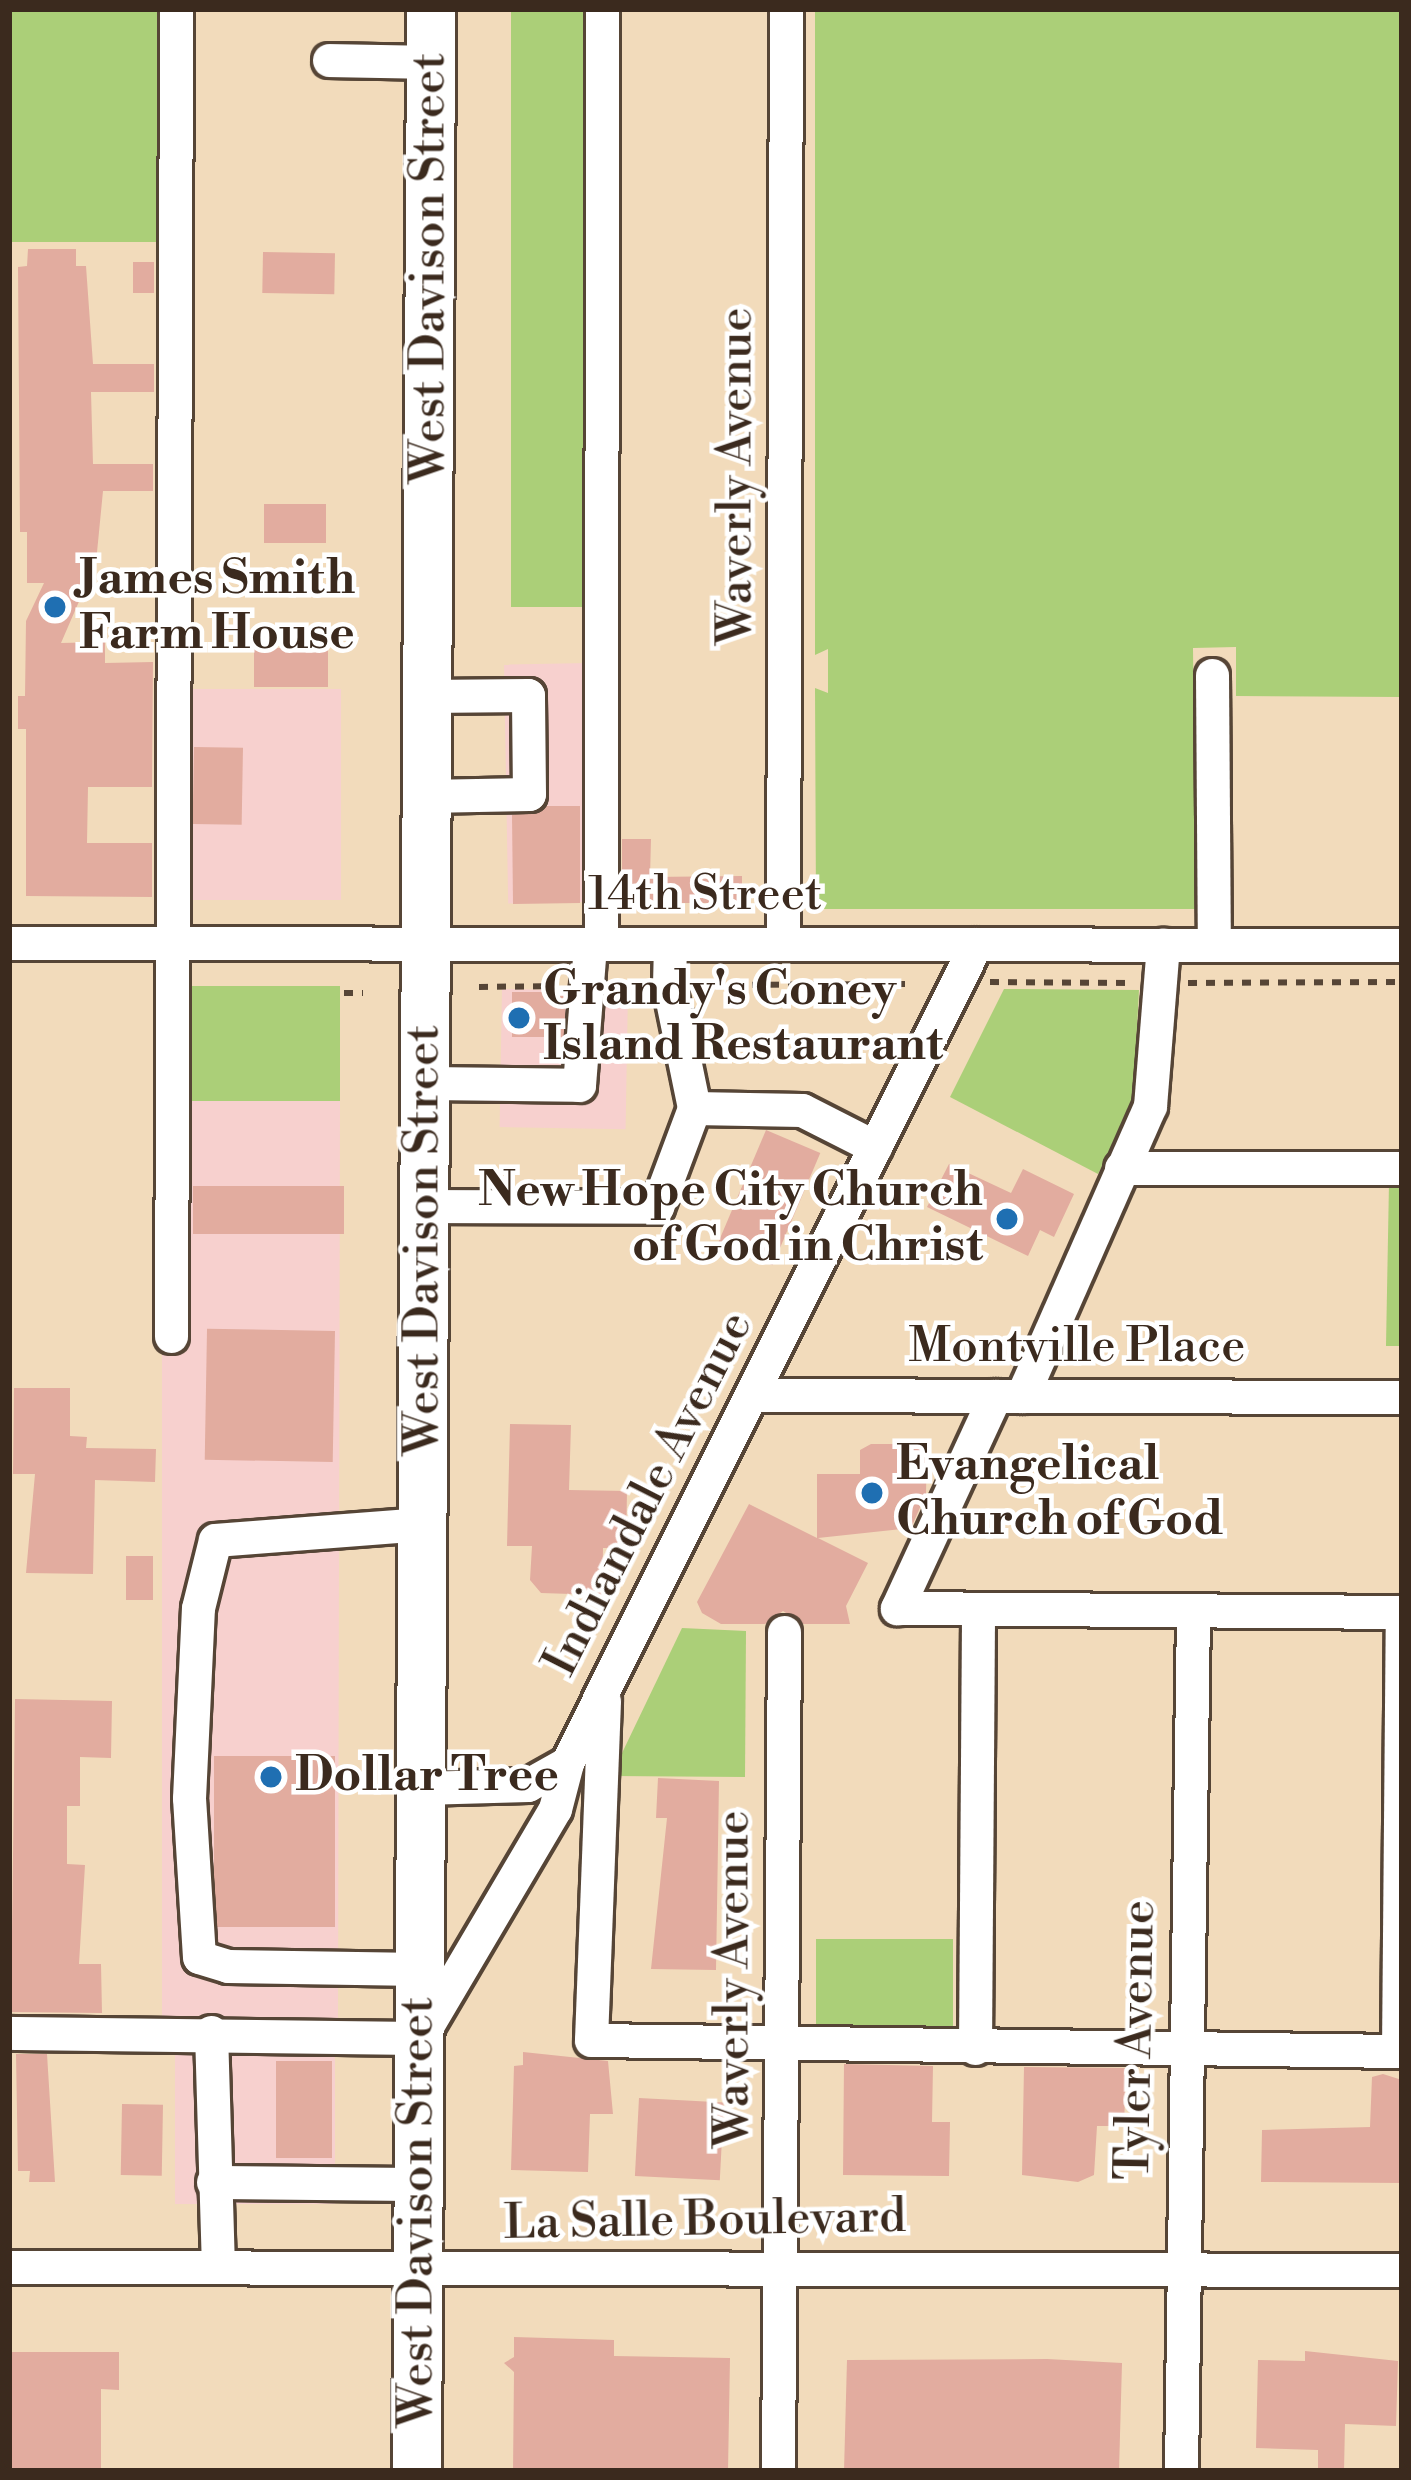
<!DOCTYPE html>
<style>
body{margin:0}
#map{position:relative;width:1411px;height:2480px;overflow:hidden;background:#f2dbbb;font-family:"Libre Bodoni",serif}
div>[style]{position:absolute}
.built>*{inset:0;background:#f7d0ce;transform-origin:0 0}
.green>*{inset:0;background:#abcf78;transform-origin:0 0}
.building>*{inset:0;background:#e2ac9f;transform-origin:0 0}
.path>*{height:6px;margin-top:-3px;transform-origin:0;background:repeating-linear-gradient(90deg,#564536 0 9px,transparent 0 18px)}
.roads{filter:drop-shadow(3px 0 #564536) drop-shadow(-3px 0 #564536) drop-shadow(0 3px #564536) drop-shadow(0 -3px #564536)}
.minor>*{height:33px;margin:-16.5px;padding:0 16.5px;transform-origin:16.5px;border-radius:16.5px;background:#fff}
.highway>*{height:48px;margin:-24px;padding:0 24px;transform-origin:24px;border-radius:24px;background:#fff}
.dots>*{width:33px;height:33px;translate:-50% -50%;box-sizing:border-box;border:6px solid #fff;border-radius:50%}
span{translate:-50% -50%;white-space:nowrap;text-align:center;line-height:1.15;-webkit-text-stroke:9px #fff;paint-order:stroke}
.street-label{font-size:48px;color:#3b2a1e}
.poi-label{font-size:48px;color:#3b2a1e;font-weight:700}
.left{translate:0 -50%;text-align:left}
.right{translate:-100% -50%;text-align:right}
.frame{position:absolute;inset:0;border:12px solid #3b2a1e;pointer-events:none}
</style>
<div id="map">
<div class="built">
<div style="left:589px;top:663px;width:239px;height:85px;rotate:89deg"></div>
<div style="left:187px;top:689px;width:154px;height:211px"></div>
<div style="left:502px;top:989px;width:126px;height:138px;rotate:1deg"></div>
<div style="clip-path:polygon(340px 1100px,338px 2022px,162px 2021px,162px 1354px,186px 1352px,188px 1101px)"></div>
<div style="left:175px;top:2045px;width:160px;height:159px"></div>
</div>
<div class="green">
<div style="left:9px;top:9px;width:152px;height:233px"></div>
<div style="left:511px;top:9px;width:83px;height:598px"></div>
<div style="clip-path:polygon(815px 9px,1402px 9px,1402px 697px,1236px 696px,1236px 647px,1193px 648px,1196px 909px,816px 909px,815px 688px,828px 693px,828px 649px,815px 655px)"></div>
<div style="left:188px;top:986px;width:152px;height:115px"></div>
<div style="clip-path:polygon(1004px 989px,1139px 990px,1133px 1103px,1098px 1174px,950px 1097px)"></div>
<div style="clip-path:polygon(1389px 1183px,1402px 1183px,1402px 1346px,1386px 1346px)"></div>
<div style="clip-path:polygon(682px 1628px,746px 1631px,745px 1777px,611px 1776px)"></div>
<div style="left:816px;top:1939px;width:137px;height:98px"></div>
</div>
<div class="building">
<div style="clip-path:polygon(28px 249px,76px 249px,76px 266px,86px 266px,93px 364px,154px 364px,154px 392px,91px 392px,93px 464px,153px 464px,153px 491px,103px 491px,94px 583px,87px 583px,61px 643px,105px 642px,105px 663px,153px 662px,152px 787px,88px 787px,87px 843px,152px 843px,152px 897px,26px 896px,26px 729px,18px 729px,18px 696px,25px 696px,26px 621px,44px 583px,27px 583px,27px 532px,20px 532px,18px 267px,27px 266px)"></div>
<div style="left:263px;top:252px;width:72px;height:41px;rotate:1deg"></div>
<div style="left:133px;top:262px;width:21px;height:31px"></div>
<div style="left:264px;top:504px;width:62px;height:39px"></div>
<div style="left:254px;top:648px;width:74px;height:39px"></div>
<div style="left:194px;top:747px;width:49px;height:77px;rotate:1deg"></div>
<div style="clip-path:polygon(545px 806px,580px 806px,580px 903px,513px 904px,512px 815px)"></div>
<div style="clip-path:polygon(622px 839px,651px 839px,650px 877px,742px 876px,742px 903px,622px 903px)"></div>
<div style="left:512px;top:992px;width:53px;height:45px"></div>
<div style="left:766px;top:1130px;width:59px;height:122px;rotate:23deg"></div>
<div style="clip-path:polygon(949px 1164px,1011px 1193px,1023px 1169px,1074px 1194px,1054px 1237px,1040px 1230px,1028px 1256px,927px 1207px)"></div>
<div style="left:193px;top:1186px;width:151px;height:48px"></div>
<div style="left:335px;top:1331px;width:131px;height:128px;rotate:91deg"></div>
<div style="clip-path:polygon(14px 1388px,70px 1388px,70px 1436px,87px 1437px,86px 1448px,156px 1449px,155px 1482px,95px 1480px,93px 1574px,26px 1573px,35px 1474px,13px 1474px)"></div>
<div style="clip-path:polygon(510px 1424px,571px 1425px,569px 1490px,627px 1491px,626px 1548px,603px 1548px,602px 1595px,541px 1593px,530px 1580px,532px 1546px,507px 1546px)"></div>
<div style="clip-path:polygon(871px 1444px,927px 1444px,926px 1494px,911px 1528px,818px 1538px,868px 1563px,846px 1606px,850px 1624px,803px 1624px,783px 1611px,765px 1624px,721px 1624px,702px 1613px,697px 1602px,749px 1504px,817px 1538px,817px 1474px,860px 1474px,860px 1450px)"></div>
<div style="left:153px;top:1556px;width:44px;height:27px;rotate:90deg"></div>
<div style="clip-path:polygon(15px 1699px,112px 1701px,111px 1758px,80px 1757px,80px 1806px,67px 1806px,67px 1864px,85px 1865px,79px 1964px,101px 1964px,102px 2013px,11px 2012px)"></div>
<div style="left:335px;top:1756px;width:171px;height:121px;rotate:90deg"></div>
<div style="clip-path:polygon(658px 1778px,719px 1781px,716px 1970px,651px 1969px,667px 1818px,656px 1818px)"></div>
<div style="clip-path:polygon(523px 2052px,608px 2061px,613px 2114px,590px 2114px,588px 2172px,511px 2170px,514px 2066px,523px 2065px)"></div>
<div style="clip-path:polygon(16px 2054px,47px 2054px,55px 2182px,29px 2182px,30px 2171px,18px 2171px)"></div>
<div style="left:276px;top:2061px;width:56px;height:97px"></div>
<div style="clip-path:polygon(844px 2064px,933px 2066px,932px 2122px,950px 2122px,949px 2176px,843px 2175px)"></div>
<div style="clip-path:polygon(1024px 2067px,1126px 2068px,1124px 2126px,1097px 2126px,1094px 2175px,1078px 2182px,1022px 2175px)"></div>
<div style="clip-path:polygon(1383px 2074px,1402px 2080px,1402px 2183px,1261px 2182px,1262px 2130px,1370px 2127px,1372px 2077px)"></div>
<div style="left:639px;top:2098px;width:85px;height:78px;rotate:3deg"></div>
<div style="left:122px;top:2104px;width:41px;height:71px;rotate:1deg"></div>
<div style="clip-path:polygon(514px 2337px,614px 2340px,614px 2356px,730px 2358px,728px 2471px,513px 2471px,514px 2372px,504px 2363px,514px 2357px)"></div>
<div style="clip-path:polygon(1305px 2351px,1398px 2361px,1396px 2426px,1345px 2424px,1344px 2471px,1318px 2471px,1318px 2450px,1256px 2448px,1258px 2360px,1305px 2361px)"></div>
<div style="clip-path:polygon(10px 2352px,119px 2352px,119px 2390px,101px 2389px,101px 2468px,9px 2468px)"></div>
<div style="clip-path:polygon(1047px 2359px,1122px 2363px,1119px 2471px,844px 2471px,847px 2360px)"></div>
</div>
<div class="path">
<div style="left:990px;top:982px;width:143px;rotate:0.4deg"></div>
<div style="left:1188px;top:983px;width:214px;rotate:-0.3deg"></div>
<div style="left:698px;top:985px;width:210px;rotate:-0.3deg"></div>
<div style="left:479px;top:987px;width:80px;rotate:-0.7deg"></div>
<div style="left:344px;top:993px;width:19px"></div>
</div>
<div class="roads">
<div class="minor">
<div style="left:329px;top:60px;width:102px;rotate:1.1deg"></div>
<div style="left:1212px;top:675px;width:270px;rotate:89.6deg"></div>
<div style="left:425px;top:796px;width:104px;rotate:-1.1deg"></div>
<div style="left:529px;top:794px;width:99px;rotate:-90.6deg"></div>
<div style="left:528px;top:695px;width:102px;rotate:179.4deg"></div>
<div style="left:9px;top:943px;width:1393px;rotate:0.08deg"></div>
<div style="left:783px;top:943px;width:934px;rotate:-89.82deg"></div>
<div style="left:601px;top:944px;width:935px;rotate:-89.94deg"></div>
<div style="left:670px;top:944px;width:42px;rotate:91.4deg"></div>
<div style="left:669px;top:986px;width:125px;rotate:78.4deg"></div>
<div style="left:424px;top:1083px;width:155px;rotate:0.7deg"></div>
<div style="left:579px;top:1085px;width:141px;rotate:-85.5deg"></div>
<div style="left:1121px;top:1168px;width:281px"></div>
<div style="left:424px;top:1206px;width:233px;rotate:0.2deg"></div>
<div style="left:657px;top:1207px;width:106px;rotate:-69.5deg"></div>
<div style="left:694px;top:1108px;width:108px;rotate:1.1deg"></div>
<div style="left:802px;top:1110px;width:82px;rotate:26.9deg"></div>
<div style="left:171px;top:1336px;width:1327px;rotate:-89.78deg"></div>
<div style="left:752px;top:1395px;width:650px;rotate:0.18deg"></div>
<div style="left:995px;top:1396px;width:234px;rotate:114.8deg"></div>
<div style="left:897px;top:1608px;width:505px;rotate:0.45deg"></div>
<div style="left:1022px;top:1396px;width:317px;rotate:-66.2deg"></div>
<div style="left:1150px;top:1106px;width:162px;rotate:-85.4deg"></div>
<div style="left:604px;top:1701px;width:339px;rotate:92.2deg"></div>
<div style="left:591px;top:2040px;width:811px;rotate:0.78deg"></div>
<div style="left:421px;top:1788px;width:107px;rotate:-1.6deg"></div>
<div style="left:528px;top:1785px;width:45px;rotate:-29.4deg"></div>
<div style="left:420px;top:1969px;width:192px;rotate:-179.1deg"></div>
<div style="left:228px;top:1966px;width:30px;rotate:-163deg"></div>
<div style="left:199px;top:1957px;width:159px;rotate:-93.6deg"></div>
<div style="left:189px;top:1798px;width:190px;rotate:-87.3deg"></div>
<div style="left:198px;top:1608px;width:70px;rotate:-76deg"></div>
<div style="left:215px;top:1540px;width:208px;rotate:-4.4deg"></div>
<div style="left:211px;top:2032px;width:235px;rotate:88.3deg"></div>
<div style="left:9px;top:2033px;width:411px;rotate:0.7deg"></div>
<div style="left:420px;top:2038px;width:266px;rotate:-59.5deg"></div>
<div style="left:555px;top:1809px;width:48px;rotate:-75.4deg"></div>
<div style="left:567px;top:1763px;width:915px;rotate:-63.46deg"></div>
<div style="left:975px;top:2048px;width:439px;rotate:-89.6deg"></div>
<div style="left:1398px;top:2051px;width:439px;rotate:-89.5deg"></div>
<div style="left:213px;top:2182px;width:206px;rotate:0.6deg"></div>
<div style="left:9px;top:2267px;width:1393px;rotate:0.12deg"></div>
<div style="left:778px;top:2471px;width:839px;rotate:-89.59deg"></div>
<div style="left:1181px;top:2471px;width:860px;rotate:-89.2deg"></div>
</div>
<div class="highway">
<div style="left:417px;top:2471px;width:2462px;rotate:-89.67deg"></div>
</div>
</div>
<div class="dots">
<div style="left:55px;top:607px;background:#1f6fb2"></div>
<div style="left:519px;top:1018px;background:#1f6fb2"></div>
<div style="left:1007px;top:1219px;background:#1f6fb2"></div>
<div style="left:872px;top:1493px;background:#1f6fb2"></div>
<div style="left:271px;top:1777px;background:#1f6fb2"></div>
</div>
<div class="street-label">
<span style="left:430px;top:268px;rotate:-90deg">West Davison Street</span>
<span style="left:737px;top:476px;rotate:-90deg">Waverly Avenue</span>
<span style="left:705px;top:896px">14th Street</span>
<span style="left:424px;top:1240px;rotate:-90deg">West Davison Street</span>
<span style="left:1077px;top:1348px">Montville Place</span>
<span style="left:649px;top:1494px;rotate:-63deg">Indiandale Avenue</span>
<span style="left:734px;top:1979px;rotate:-90deg">Waverly Avenue</span>
<span style="left:1137px;top:2040px;rotate:-89deg">Tyler Avenue</span>
<span style="left:418px;top:2212px;rotate:-90deg">West Davison Street</span>
<span style="left:705px;top:2221px;rotate:-1deg">La Salle Boulevard</span>
</div>
<div class="poi-label">
<span class="left" style="left:79px;top:607px">James Smith<br>Farm House</span>
<span class="left" style="left:543px;top:1018px">Grandy's Coney<br>Island Restaurant</span>
<span class="right" style="left:983px;top:1219px">New Hope City Church<br>of God in Christ</span>
<span class="left" style="left:896px;top:1493px">Evangelical<br>Church of God</span>
<span class="left" style="left:295px;top:1777px">Dollar Tree</span>
</div>
<div class="frame"></div>
</div>
